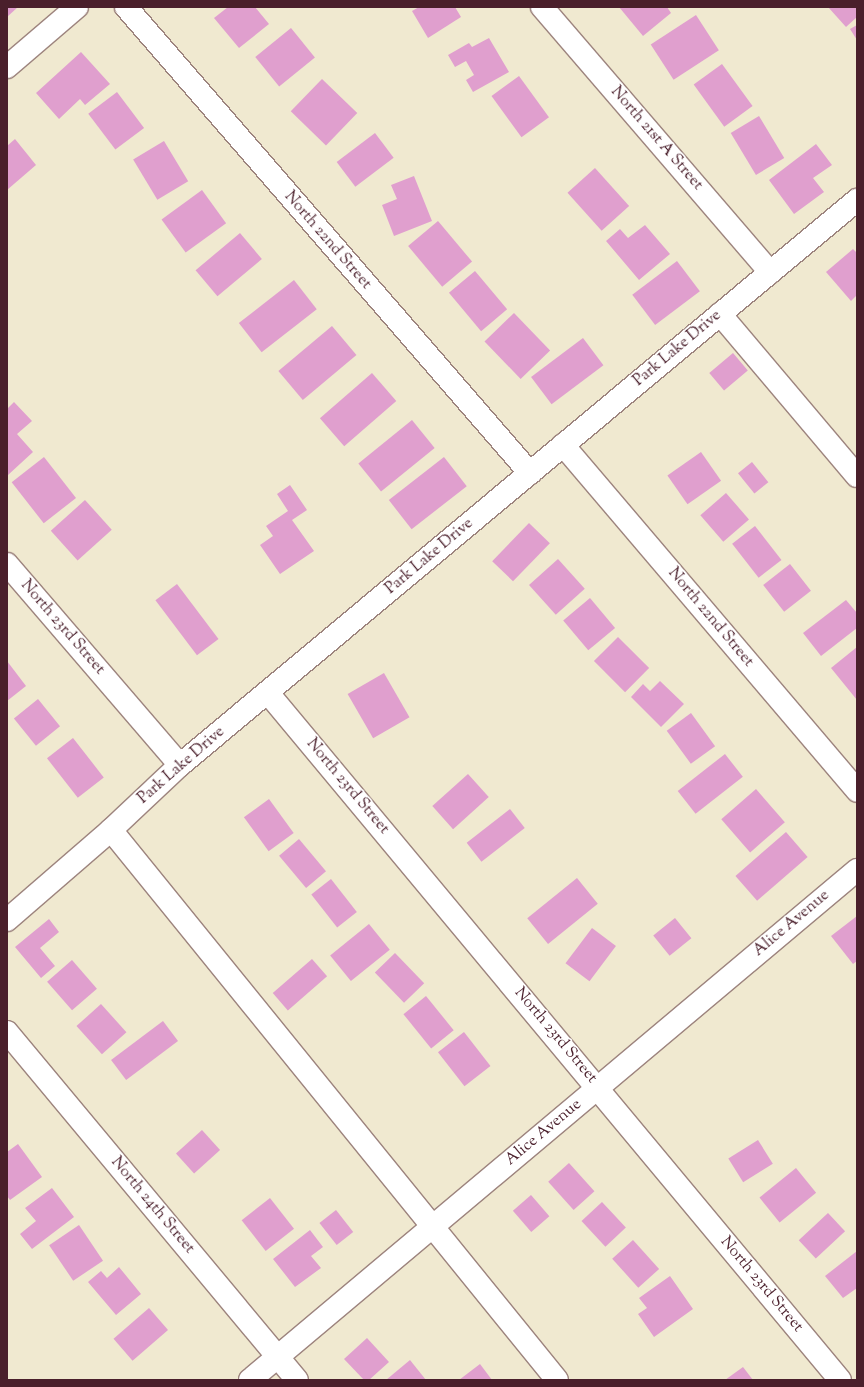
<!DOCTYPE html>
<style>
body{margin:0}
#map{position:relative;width:864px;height:1387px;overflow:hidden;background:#f0e9d0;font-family:"Sorts Mill Goudy",serif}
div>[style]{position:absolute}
.building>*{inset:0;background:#e09fce;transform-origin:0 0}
.roads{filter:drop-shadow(1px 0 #9d847e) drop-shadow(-1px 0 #9d847e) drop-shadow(0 1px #9d847e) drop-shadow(0 -1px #9d847e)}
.minor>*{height:22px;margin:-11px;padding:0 11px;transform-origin:11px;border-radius:11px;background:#fff}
span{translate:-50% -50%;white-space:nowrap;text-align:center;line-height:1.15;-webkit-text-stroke:3px #fff;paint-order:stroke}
.street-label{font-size:16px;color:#4a1f2b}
.frame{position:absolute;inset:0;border:8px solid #4a1f2b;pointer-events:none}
</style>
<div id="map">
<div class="building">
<div style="clip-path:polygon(7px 7px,18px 7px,7px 17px)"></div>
<div style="clip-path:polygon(228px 7px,255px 7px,269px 24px,239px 48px,214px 18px)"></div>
<div style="clip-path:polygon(419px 7px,455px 7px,461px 17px,428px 38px,412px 11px)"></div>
<div style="clip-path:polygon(619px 7px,667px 7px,671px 13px,643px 36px)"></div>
<div style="clip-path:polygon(828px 7px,857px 7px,857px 17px,846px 27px)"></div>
<div style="left:696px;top:15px;width:42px;height:54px;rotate:57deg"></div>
<div style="clip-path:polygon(857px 25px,857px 40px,850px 29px)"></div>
<div style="left:291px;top:28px;width:38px;height:46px;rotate:51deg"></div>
<div style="clip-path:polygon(489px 38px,509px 72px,473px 92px,466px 80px,474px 75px,466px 61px,455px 67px,448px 55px,469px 43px,472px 47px)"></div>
<div style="clip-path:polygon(81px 52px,110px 84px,85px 105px,80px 99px,59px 119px,36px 93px)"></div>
<div style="left:722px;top:64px;width:52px;height:35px;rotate:54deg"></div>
<div style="left:519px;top:76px;width:51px;height:34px;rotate:54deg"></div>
<div style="left:322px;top:79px;width:49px;height:45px;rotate:44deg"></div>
<div style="left:117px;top:92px;width:45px;height:36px;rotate:53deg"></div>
<div style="left:759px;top:116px;width:49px;height:33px;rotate:59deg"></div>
<div style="left:375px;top:133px;width:31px;height:48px;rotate:53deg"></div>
<div style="clip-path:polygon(15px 139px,36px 165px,7px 190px,7px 146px)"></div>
<div style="left:164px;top:141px;width:47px;height:36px;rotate:59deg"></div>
<div style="clip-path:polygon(816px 144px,832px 165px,813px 178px,824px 192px,794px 214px,769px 180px)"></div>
<div style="left:595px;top:168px;width:51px;height:37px;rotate:48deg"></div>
<div style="clip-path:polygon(414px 176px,432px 221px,394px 236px,382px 205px,397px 199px,391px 185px)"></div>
<div style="left:202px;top:190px;width:41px;height:50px;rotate:54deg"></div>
<div style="left:438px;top:221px;width:53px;height:39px;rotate:50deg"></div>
<div style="clip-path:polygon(645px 225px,670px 254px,639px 280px,606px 241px,620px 229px,628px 238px)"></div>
<div style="left:240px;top:233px;width:34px;height:58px;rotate:50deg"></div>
<div style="clip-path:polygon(853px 249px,857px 253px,857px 295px,851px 301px,826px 272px)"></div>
<div style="left:677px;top:261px;width:38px;height:56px;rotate:53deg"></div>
<div style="left:475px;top:271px;width:50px;height:34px;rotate:50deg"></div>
<div style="left:294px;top:280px;width:37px;height:70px;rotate:52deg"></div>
<div style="left:514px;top:313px;width:52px;height:41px;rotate:46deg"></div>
<div style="left:332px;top:326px;width:38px;height:70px;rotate:50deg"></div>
<div style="left:583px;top:338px;width:34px;height:65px;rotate:53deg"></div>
<div style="left:733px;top:353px;width:23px;height:31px;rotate:50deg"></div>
<div style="left:372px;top:373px;width:37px;height:69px;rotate:49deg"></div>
<div style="clip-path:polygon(14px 402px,32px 421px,17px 434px,33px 452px,8px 475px,7px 409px)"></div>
<div style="left:412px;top:420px;width:36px;height:69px;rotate:51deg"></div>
<div style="left:701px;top:452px;width:35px;height:41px;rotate:55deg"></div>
<div style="left:44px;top:457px;width:52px;height:41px;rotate:52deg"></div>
<div style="left:444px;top:457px;width:37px;height:70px;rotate:52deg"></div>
<div style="left:752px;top:462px;width:26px;height:18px;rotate:51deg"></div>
<div style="clip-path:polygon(290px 485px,307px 510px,292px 520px,314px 551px,280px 574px,260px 545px,273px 536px,266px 526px,288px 511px,277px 494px)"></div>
<div style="left:726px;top:493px;width:35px;height:34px;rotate:49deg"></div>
<div style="left:85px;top:500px;width:40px;height:46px;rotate:48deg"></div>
<div style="left:529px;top:523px;width:29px;height:53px;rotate:44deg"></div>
<div style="left:755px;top:526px;width:43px;height:29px;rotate:52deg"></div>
<div style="left:558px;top:559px;width:40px;height:39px;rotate:48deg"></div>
<div style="left:790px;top:564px;width:34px;height:34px;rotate:52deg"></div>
<div style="left:177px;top:584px;width:69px;height:27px;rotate:53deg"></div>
<div style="left:590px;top:598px;width:39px;height:35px;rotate:50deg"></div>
<div style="clip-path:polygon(846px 600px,857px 613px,857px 628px,821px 656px,803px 633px)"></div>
<div style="left:618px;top:637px;width:44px;height:34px;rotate:45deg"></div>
<div style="clip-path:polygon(857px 647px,857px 700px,831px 668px)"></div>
<div style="clip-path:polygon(7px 661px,26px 686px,7px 701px)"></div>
<div style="left:384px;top:673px;width:51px;height:42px;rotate:60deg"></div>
<div style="clip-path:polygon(660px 681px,684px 704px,661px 727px,631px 697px,643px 684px,650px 691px)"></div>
<div style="left:38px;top:699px;width:35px;height:31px;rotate:51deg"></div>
<div style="left:691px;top:713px;width:41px;height:30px;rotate:54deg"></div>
<div style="left:73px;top:738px;width:50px;height:33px;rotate:52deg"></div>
<div style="left:725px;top:754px;width:29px;height:60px;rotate:52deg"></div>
<div style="left:468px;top:774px;width:31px;height:48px;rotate:48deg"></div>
<div style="left:756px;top:789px;width:44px;height:46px;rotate:49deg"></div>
<div style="left:269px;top:799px;width:42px;height:31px;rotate:54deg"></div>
<div style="left:510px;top:809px;width:24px;height:55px;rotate:52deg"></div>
<div style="left:786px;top:832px;width:33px;height:67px;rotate:49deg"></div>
<div style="left:299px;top:839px;width:42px;height:26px;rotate:50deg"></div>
<div style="left:577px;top:878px;width:33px;height:64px;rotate:51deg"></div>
<div style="left:331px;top:879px;width:42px;height:25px;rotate:52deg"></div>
<div style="clip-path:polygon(857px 916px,857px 961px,853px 964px,831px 936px)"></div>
<div style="left:675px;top:918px;width:26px;height:28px;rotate:51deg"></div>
<div style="clip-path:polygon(49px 919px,59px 932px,40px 948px,55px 966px,41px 978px,15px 947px)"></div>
<div style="left:369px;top:924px;width:33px;height:50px;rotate:51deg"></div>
<div style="left:592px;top:928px;width:30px;height:44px;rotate:37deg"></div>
<div style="left:395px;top:953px;width:42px;height:28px;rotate:46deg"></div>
<div style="left:312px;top:959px;width:23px;height:52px;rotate:49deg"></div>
<div style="left:72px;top:960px;width:38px;height:33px;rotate:49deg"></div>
<div style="left:426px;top:996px;width:44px;height:29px;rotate:51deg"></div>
<div style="left:101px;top:1004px;width:38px;height:33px;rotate:48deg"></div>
<div style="left:163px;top:1021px;width:25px;height:65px;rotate:53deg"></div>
<div style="left:464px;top:1032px;width:43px;height:33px;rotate:52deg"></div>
<div style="left:202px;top:1130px;width:27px;height:35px;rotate:48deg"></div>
<div style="left:758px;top:1140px;width:28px;height:35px;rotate:58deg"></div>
<div style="clip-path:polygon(18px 1144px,42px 1177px,10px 1200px,7px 1196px,7px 1152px)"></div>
<div style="left:569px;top:1163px;width:38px;height:28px;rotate:48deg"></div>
<div style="left:796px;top:1168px;width:32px;height:47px;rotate:51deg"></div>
<div style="clip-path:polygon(52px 1188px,74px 1217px,32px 1249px,20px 1234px,36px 1221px,25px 1208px)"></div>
<div style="left:531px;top:1195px;width:28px;height:24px;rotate:49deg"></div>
<div style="left:270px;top:1198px;width:39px;height:36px;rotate:52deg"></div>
<div style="left:602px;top:1202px;width:35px;height:28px;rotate:47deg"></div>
<div style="left:336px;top:1210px;width:28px;height:21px;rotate:52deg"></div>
<div style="left:828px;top:1213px;width:25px;height:40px;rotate:47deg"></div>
<div style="left:79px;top:1225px;width:43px;height:36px;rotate:56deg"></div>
<div style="clip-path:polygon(310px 1230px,323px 1247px,311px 1256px,321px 1268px,295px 1287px,273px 1259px)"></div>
<div style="left:633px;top:1240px;width:39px;height:28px;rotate:48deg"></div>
<div style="clip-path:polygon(857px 1251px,857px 1288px,843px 1298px,825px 1276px)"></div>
<div style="clip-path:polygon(119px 1267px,141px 1294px,116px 1315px,88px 1282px,101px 1271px,107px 1278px)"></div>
<div style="clip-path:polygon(670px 1276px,693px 1309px,654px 1337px,638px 1314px,647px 1308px,639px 1298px)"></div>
<div style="left:149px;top:1308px;width:29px;height:47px;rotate:49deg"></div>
<div style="clip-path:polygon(367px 1338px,389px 1362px,369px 1380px,364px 1380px,344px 1359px)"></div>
<div style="clip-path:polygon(410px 1360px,426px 1380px,386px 1380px)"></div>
<div style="clip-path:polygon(480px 1364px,492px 1380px,459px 1380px)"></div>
<div style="clip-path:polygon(743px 1367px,753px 1380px,725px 1380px)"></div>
</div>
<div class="roads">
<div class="minor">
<div style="left:126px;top:7px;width:617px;rotate:49.08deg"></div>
<div style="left:542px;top:7px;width:350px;rotate:49.3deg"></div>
<div style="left:7px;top:67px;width:92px;rotate:-40.6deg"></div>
<div style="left:720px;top:314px;width:212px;rotate:49.8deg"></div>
<div style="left:563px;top:445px;width:454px;rotate:49.6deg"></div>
<div style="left:7px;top:564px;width:265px;rotate:49.3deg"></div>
<div style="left:268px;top:693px;width:894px;rotate:50.22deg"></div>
<div style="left:111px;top:830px;width:708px;rotate:50.96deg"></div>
<div style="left:7px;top:920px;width:138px;rotate:-40.9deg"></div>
<div style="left:111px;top:830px;width:95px;rotate:-43.3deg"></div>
<div style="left:180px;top:765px;width:882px;rotate:-39.85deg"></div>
<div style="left:7px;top:1032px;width:453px;rotate:50.2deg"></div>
<div style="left:250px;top:1380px;width:793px;rotate:-40.04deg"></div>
</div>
</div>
<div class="street-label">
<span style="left:656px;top:139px;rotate:49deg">North 21st A Street</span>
<span style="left:327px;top:241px;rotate:49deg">North 22nd Street</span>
<span style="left:678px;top:349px;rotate:-40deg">Park Lake Drive</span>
<span style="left:430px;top:557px;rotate:-40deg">Park Lake Drive</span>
<span style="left:710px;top:618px;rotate:50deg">North 22nd Street</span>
<span style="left:62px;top:628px;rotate:49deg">North 23rd Street</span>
<span style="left:182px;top:766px;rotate:-41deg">Park Lake Drive</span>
<span style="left:347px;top:787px;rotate:50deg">North 23rd Street</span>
<span style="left:792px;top:924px;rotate:-40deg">Alice Avenue</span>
<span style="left:555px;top:1036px;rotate:50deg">North 23rd Street</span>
<span style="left:544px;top:1133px;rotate:-40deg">Alice Avenue</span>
<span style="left:152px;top:1206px;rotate:50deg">North 24th Street</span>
<span style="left:761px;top:1285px;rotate:50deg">North 23rd Street</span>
</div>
<div class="frame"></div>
</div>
